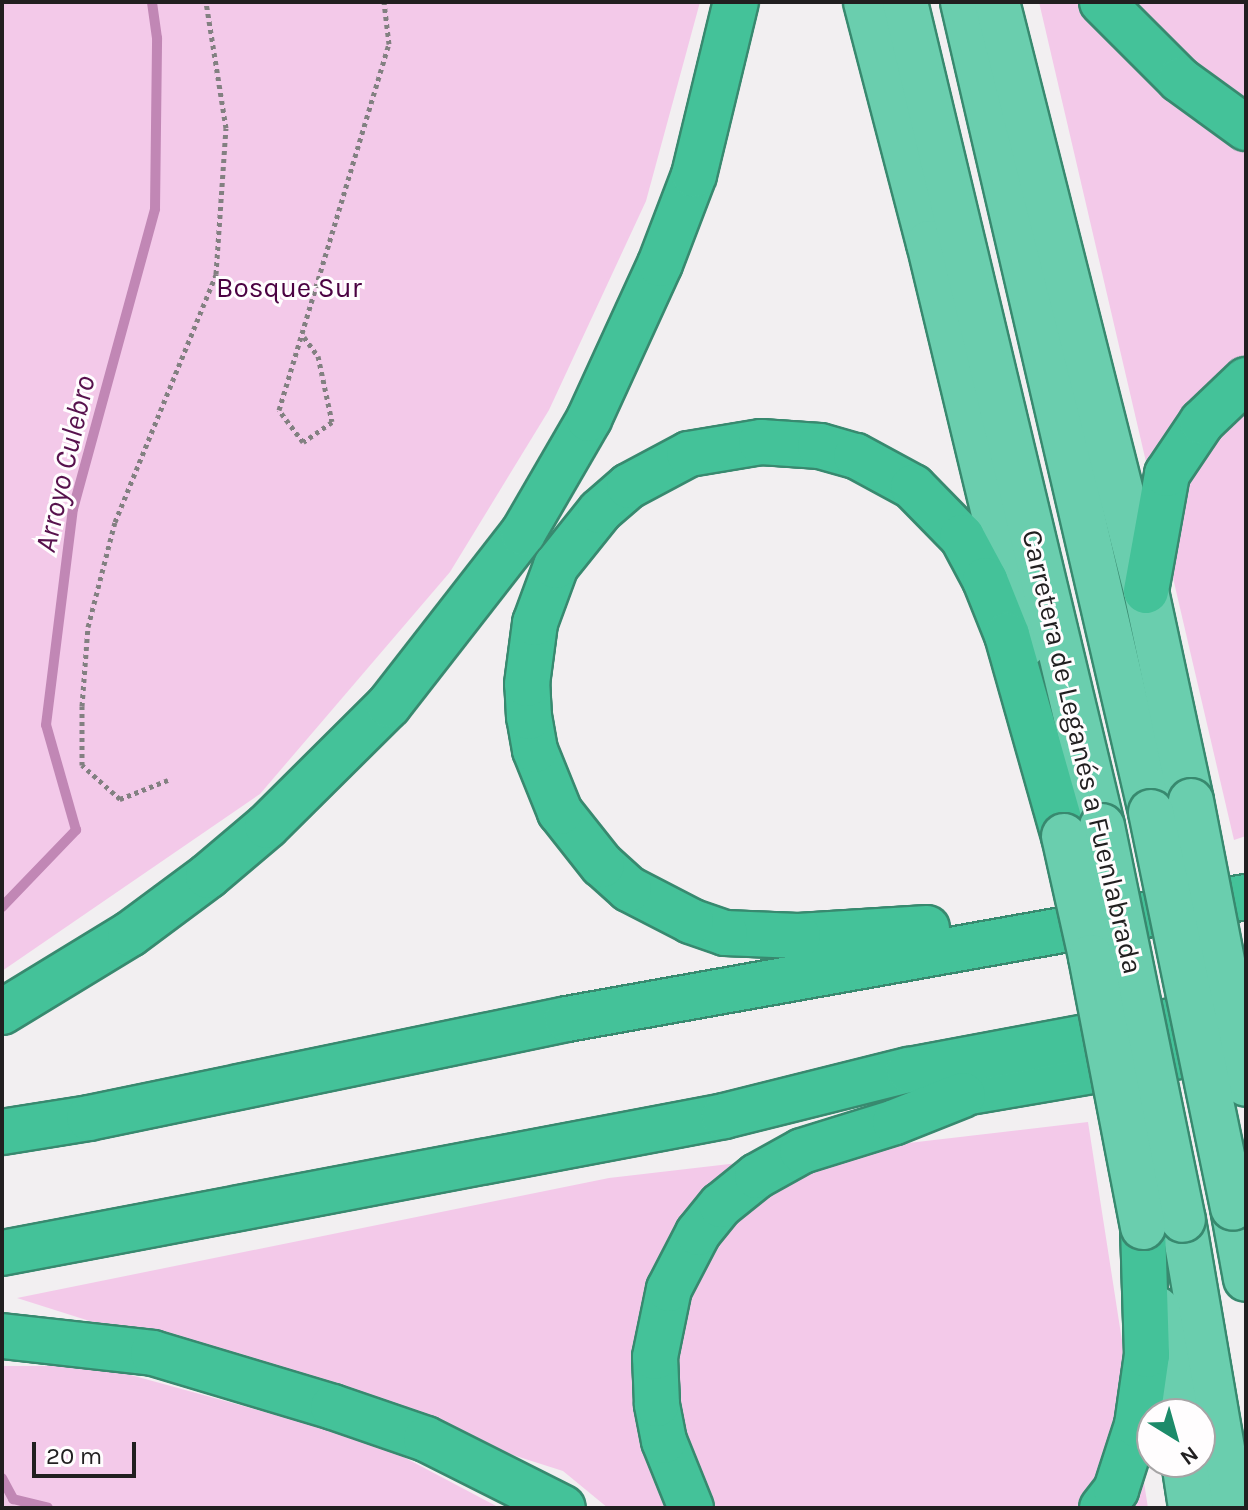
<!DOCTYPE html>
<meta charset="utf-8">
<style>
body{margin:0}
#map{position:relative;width:1248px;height:1510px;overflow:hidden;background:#f2eff1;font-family:Karla,sans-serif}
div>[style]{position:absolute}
.green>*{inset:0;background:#f3c9e9}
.stream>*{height:10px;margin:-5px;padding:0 5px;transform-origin:5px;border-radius:5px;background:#c187b5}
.path>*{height:5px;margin-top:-2.5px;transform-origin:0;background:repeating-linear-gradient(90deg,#828081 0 4px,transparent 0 8px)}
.roads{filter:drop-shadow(2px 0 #38896f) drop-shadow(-2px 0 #38896f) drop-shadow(0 2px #38896f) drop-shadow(0 -2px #38896f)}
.trunk>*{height:44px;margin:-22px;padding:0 22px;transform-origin:22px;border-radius:22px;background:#6aceae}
.motorway>*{height:44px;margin:-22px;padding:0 22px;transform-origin:22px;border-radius:22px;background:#44c299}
.bridges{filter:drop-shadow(2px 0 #38896f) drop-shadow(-2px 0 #38896f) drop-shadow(0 2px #38896f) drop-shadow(0 -2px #38896f)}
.trunk-bridge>*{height:44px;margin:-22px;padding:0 22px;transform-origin:22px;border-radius:22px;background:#6aceae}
span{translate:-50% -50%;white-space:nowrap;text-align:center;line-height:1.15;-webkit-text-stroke:6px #fffdfe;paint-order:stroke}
.park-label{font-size:28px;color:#4b0242}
.street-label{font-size:28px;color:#211f20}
.water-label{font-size:30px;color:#57114d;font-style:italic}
.frame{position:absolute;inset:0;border:4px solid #211f20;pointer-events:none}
.north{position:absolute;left:1136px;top:1398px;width:80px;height:80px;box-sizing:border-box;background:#fffdfe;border:2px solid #a6a4a5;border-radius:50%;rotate:143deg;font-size:22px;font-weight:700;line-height:32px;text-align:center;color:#211f20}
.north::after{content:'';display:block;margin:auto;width:28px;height:36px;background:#1d8b6a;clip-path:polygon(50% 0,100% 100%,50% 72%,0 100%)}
.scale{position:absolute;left:32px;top:1442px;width:104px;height:36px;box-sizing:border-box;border:4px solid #211f20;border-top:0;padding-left:10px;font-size:24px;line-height:28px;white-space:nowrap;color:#211f20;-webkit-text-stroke:6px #fffdfe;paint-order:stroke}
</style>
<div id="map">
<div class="green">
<div style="clip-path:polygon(2px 2px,700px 2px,646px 201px,549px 410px,450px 572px,260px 794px,2px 971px)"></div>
<div style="clip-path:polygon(1039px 2px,1246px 2px,1246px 836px,1234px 840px)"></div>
<div style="clip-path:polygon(1088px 1122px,1148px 1508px,608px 1508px,563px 1471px,17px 1298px,609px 1178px)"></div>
<div style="clip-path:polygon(2px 1366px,98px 1366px,377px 1443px,500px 1508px,2px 1508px)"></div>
</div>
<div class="stream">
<div style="left:2px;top:907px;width:107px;rotate:-46.1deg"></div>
<div style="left:76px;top:830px;width:109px;rotate:-105.9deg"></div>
<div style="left:46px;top:725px;width:218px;rotate:-82.9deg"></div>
<div style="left:73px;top:509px;width:311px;rotate:-74.7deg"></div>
<div style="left:155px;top:209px;width:171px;rotate:-89.3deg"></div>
<div style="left:157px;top:38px;width:36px;rotate:-98deg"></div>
<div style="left:2px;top:1478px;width:24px;rotate:62deg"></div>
<div style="left:13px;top:1499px;width:36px;rotate:14deg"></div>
</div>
<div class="path">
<div style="left:304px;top:337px;width:24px;rotate:54deg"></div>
<div style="left:318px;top:356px;width:67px;rotate:78deg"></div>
<div style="left:332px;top:422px;width:35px;rotate:145deg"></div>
<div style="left:303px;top:442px;width:40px;rotate:-127deg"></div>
<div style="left:279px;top:410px;width:382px;rotate:-73.3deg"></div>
<div style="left:389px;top:44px;width:42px;rotate:-96.8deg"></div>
<div style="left:168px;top:780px;width:52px;rotate:158.4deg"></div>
<div style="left:120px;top:799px;width:51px;rotate:-138.2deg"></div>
<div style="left:82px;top:765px;width:59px;rotate:-90deg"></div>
<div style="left:82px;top:706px;width:79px;rotate:-85.7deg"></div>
<div style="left:88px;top:627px;width:108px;rotate:-75.6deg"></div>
<div style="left:115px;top:522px;width:268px;rotate:-67.8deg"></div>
<div style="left:216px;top:274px;width:146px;rotate:-86.1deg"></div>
<div style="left:226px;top:128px;width:128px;rotate:-99deg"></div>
</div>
<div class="roads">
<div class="trunk">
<div style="left:866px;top:2px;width:249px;rotate:75.4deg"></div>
<div style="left:929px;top:243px;width:412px;rotate:76.5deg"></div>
<div style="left:905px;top:2px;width:847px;rotate:76.55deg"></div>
<div style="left:963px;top:2px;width:832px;rotate:76.93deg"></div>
<div style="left:997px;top:2px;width:608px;rotate:75.8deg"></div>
<div style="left:1146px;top:591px;width:215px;rotate:77.9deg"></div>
<div style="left:1233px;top:1208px;width:72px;rotate:79.6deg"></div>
<div style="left:1183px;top:1220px;width:292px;rotate:80.3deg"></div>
<div style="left:1157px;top:1309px;width:107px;rotate:79.7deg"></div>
<div style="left:1184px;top:1462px;width:47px;rotate:81.3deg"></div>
</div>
<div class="motorway">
<div style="left:1102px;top:2px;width:110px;rotate:45deg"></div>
<div style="left:1180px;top:80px;width:82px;rotate:36deg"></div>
<div style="left:1146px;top:591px;width:119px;rotate:-79.8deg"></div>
<div style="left:1167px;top:474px;width:63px;rotate:-56.1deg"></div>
<div style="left:1202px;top:422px;width:61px;rotate:-43.7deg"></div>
<div style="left:927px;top:928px;width:129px;rotate:176.5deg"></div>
<div style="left:798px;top:936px;width:73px;rotate:-177.6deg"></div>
<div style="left:725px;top:933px;width:36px;rotate:-161deg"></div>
<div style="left:691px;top:921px;width:70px;rotate:-152.7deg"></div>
<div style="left:629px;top:889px;width:36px;rotate:-138deg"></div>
<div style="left:602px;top:865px;width:68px;rotate:-128.4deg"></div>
<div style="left:560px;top:812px;width:67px;rotate:-112deg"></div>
<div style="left:535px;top:750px;width:34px;rotate:-100deg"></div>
<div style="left:529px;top:717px;width:33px;rotate:-93deg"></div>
<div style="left:527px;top:684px;width:62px;rotate:-82.5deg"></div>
<div style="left:535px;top:623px;width:61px;rotate:-69.8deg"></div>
<div style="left:556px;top:566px;width:70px;rotate:-51.3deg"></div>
<div style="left:600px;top:511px;width:38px;rotate:-41deg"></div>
<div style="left:629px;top:486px;width:68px;rotate:-28.1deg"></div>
<div style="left:689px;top:454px;width:73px;rotate:-9.5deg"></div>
<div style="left:761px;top:442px;width:59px;rotate:3.9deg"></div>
<div style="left:820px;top:446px;width:37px;rotate:16deg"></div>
<div style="left:856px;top:456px;width:65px;rotate:28.5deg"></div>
<div style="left:913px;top:487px;width:70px;rotate:45.6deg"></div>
<div style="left:962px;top:537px;width:49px;rotate:61.9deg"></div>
<div style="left:985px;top:580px;width:59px;rotate:68.2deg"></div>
<div style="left:1007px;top:635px;width:209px;rotate:74.2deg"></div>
<div style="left:2px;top:1012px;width:150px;rotate:-31.4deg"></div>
<div style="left:130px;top:934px;width:97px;rotate:-36.6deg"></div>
<div style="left:208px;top:876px;width:77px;rotate:-40.3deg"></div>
<div style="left:267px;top:826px;width:172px;rotate:-44.8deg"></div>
<div style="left:389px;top:705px;width:218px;rotate:-52.1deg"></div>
<div style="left:523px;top:533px;width:132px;rotate:-59.9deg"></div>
<div style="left:589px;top:419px;width:170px;rotate:-65.4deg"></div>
<div style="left:660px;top:264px;width:95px;rotate:-69.1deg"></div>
<div style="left:694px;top:175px;width:178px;rotate:-76.4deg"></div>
<div style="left:934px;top:1098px;width:307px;rotate:-9.7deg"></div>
<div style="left:2px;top:1132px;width:88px;rotate:-9.1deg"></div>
<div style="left:89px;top:1118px;width:488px;rotate:-11.7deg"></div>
<div style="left:567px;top:1019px;width:690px;rotate:-10.19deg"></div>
<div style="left:2px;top:1253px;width:735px;rotate:-10.74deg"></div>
<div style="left:724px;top:1116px;width:191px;rotate:-14deg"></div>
<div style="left:909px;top:1070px;width:328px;rotate:-10.6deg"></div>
<div style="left:2px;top:1336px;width:152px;rotate:6.4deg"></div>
<div style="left:153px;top:1353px;width:188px;rotate:16.7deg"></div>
<div style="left:333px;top:1407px;width:98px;rotate:19deg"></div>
<div style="left:426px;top:1439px;width:153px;rotate:26.7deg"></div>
<div style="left:691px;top:1508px;width:72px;rotate:-111.9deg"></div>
<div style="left:664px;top:1441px;width:38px;rotate:-101deg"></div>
<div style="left:657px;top:1404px;width:47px;rotate:-92.4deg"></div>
<div style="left:655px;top:1357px;width:69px;rotate:-78.4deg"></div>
<div style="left:669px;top:1289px;width:63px;rotate:-62.6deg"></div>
<div style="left:698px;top:1233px;width:36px;rotate:-51deg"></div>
<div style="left:721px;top:1205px;width:46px;rotate:-38.9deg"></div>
<div style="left:757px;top:1176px;width:51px;rotate:-29.1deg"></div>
<div style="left:802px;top:1151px;width:97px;rotate:-17.3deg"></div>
<div style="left:895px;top:1122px;width:73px;rotate:-21.7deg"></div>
<div style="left:1102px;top:1508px;width:23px;rotate:-52deg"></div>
<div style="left:1116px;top:1490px;width:68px;rotate:-72.1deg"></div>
<div style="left:1137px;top:1425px;width:71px;rotate:-81.9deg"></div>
<div style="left:1147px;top:1355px;width:128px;rotate:-91.8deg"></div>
</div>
</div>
<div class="bridges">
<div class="trunk-bridge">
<div style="left:1191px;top:801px;width:288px;rotate:79deg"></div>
<div style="left:1151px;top:812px;width:404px;rotate:78.3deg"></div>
<div style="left:1102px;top:826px;width:402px;rotate:78.4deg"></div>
<div style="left:1064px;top:836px;width:124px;rotate:77.4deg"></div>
<div style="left:1091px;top:957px;width:275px;rotate:79.1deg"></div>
</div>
</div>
<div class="park-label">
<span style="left:289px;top:288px">Bosque Sur</span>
</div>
<div class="street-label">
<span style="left:1082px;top:752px;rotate:77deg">Carretera de Leganés a Fuenlabrada</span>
</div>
<div class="water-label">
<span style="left:65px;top:464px;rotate:-77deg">Arroyo Culebro</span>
</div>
<div class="frame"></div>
<div class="north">N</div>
<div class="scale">20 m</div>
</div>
